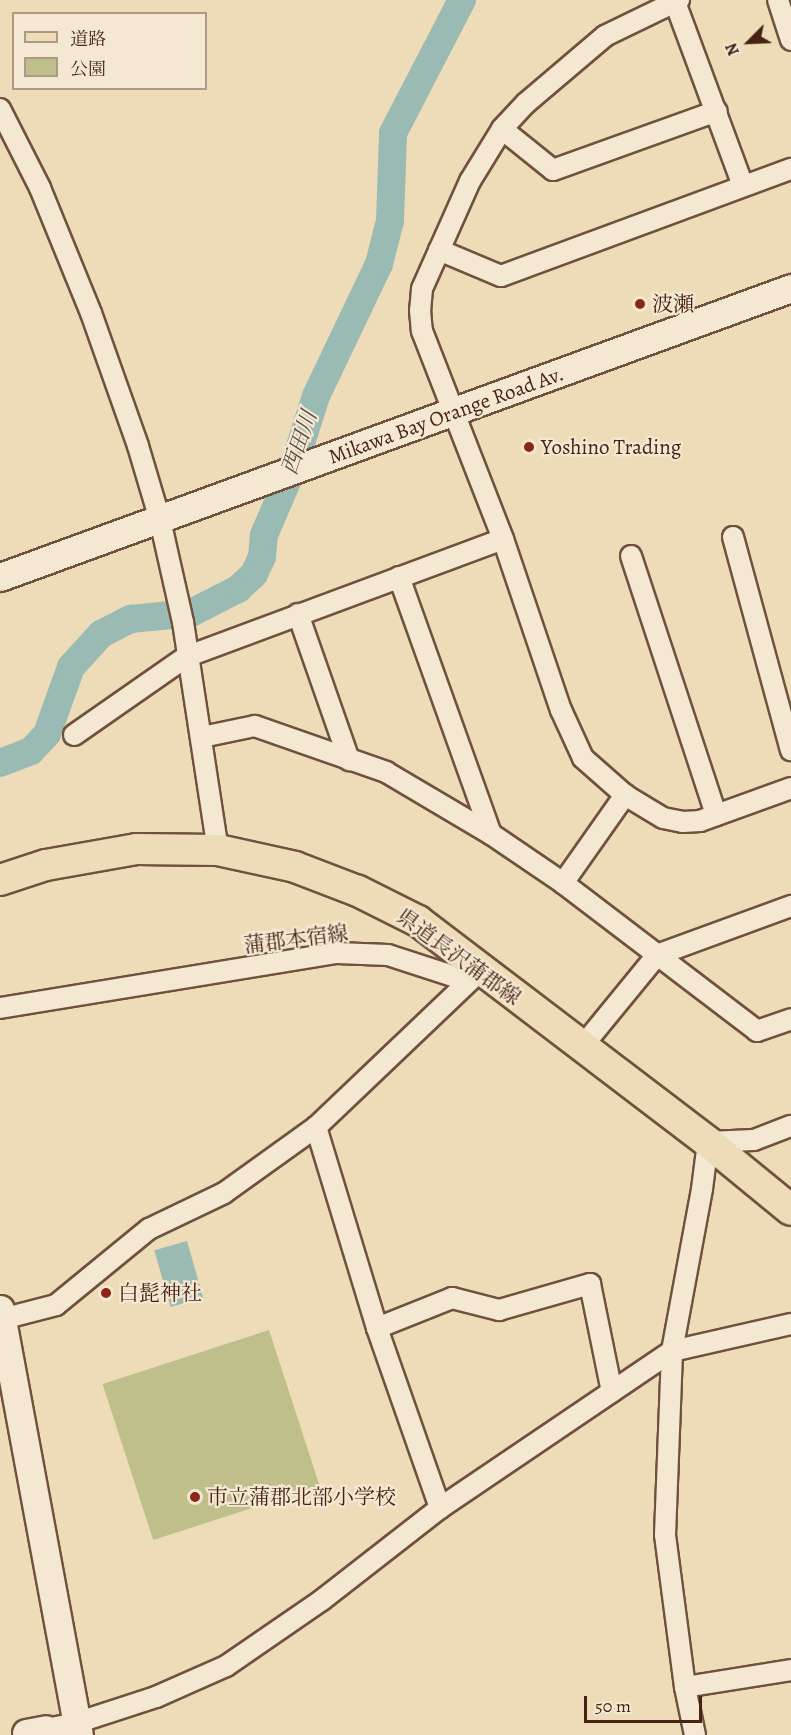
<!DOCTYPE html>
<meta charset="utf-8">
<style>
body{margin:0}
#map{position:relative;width:791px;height:1735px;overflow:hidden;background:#eedcb9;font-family:Alegreya,"Noto Serif JP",serif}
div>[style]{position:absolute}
.green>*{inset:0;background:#bebf8b;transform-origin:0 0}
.water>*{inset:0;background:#9abab4;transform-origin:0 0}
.river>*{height:28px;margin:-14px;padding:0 14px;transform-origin:14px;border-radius:14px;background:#9abab4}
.roads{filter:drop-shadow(2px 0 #70513e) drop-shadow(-2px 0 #70513e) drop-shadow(0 2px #70513e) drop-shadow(0 -2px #70513e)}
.street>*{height:20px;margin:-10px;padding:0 10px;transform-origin:10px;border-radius:10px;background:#f4e8d2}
.secondary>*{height:27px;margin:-13.5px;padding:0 13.5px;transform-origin:13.5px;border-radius:13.5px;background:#f4e8d2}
.primary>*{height:30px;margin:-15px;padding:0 15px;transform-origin:15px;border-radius:15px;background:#eedcb9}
.dots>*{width:16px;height:16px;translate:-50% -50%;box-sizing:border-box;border:3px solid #f4e8d2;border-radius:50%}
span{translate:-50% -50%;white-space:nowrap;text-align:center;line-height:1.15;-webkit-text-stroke:4.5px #f4e8d2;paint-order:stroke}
.poi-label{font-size:21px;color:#462315}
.left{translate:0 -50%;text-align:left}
.street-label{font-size:21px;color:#462315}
.water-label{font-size:22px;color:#5b493d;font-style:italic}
.legend{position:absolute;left:12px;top:12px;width:195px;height:78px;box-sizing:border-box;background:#f4e8d2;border:2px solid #ae9986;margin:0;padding:8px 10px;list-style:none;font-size:18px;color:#462315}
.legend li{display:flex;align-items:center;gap:12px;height:30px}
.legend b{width:30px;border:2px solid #ae9986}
.north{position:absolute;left:719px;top:12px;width:60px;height:60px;-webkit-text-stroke:4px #f4e8d2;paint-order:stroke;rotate:246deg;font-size:16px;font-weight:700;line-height:24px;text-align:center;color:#462315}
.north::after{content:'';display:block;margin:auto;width:21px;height:27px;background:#462315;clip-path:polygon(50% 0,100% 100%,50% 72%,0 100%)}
.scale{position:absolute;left:584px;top:1696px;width:118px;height:27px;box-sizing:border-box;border:3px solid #462315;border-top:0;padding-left:8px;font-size:18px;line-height:21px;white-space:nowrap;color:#462315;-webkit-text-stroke:4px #f4e8d2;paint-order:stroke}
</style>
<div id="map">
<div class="green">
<div style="left:269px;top:1330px;width:164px;height:175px;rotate:72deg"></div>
</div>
<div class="water">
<div style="left:187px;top:1241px;width:59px;height:34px;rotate:74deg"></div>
</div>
<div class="river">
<div style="left:0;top:763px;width:33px;rotate:-21deg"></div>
<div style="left:31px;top:751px;width:23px;rotate:-47deg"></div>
<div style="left:47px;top:734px;width:71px;rotate:-70.3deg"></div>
<div style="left:71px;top:667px;width:45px;rotate:-47.7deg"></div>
<div style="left:101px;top:634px;width:34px;rotate:-27deg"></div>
<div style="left:131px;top:619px;width:60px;rotate:-5.7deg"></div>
<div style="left:191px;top:613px;width:53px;rotate:-27.1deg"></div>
<div style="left:238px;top:589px;width:22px;rotate:-43deg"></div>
<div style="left:254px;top:574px;width:19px;rotate:-65deg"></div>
<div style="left:262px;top:557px;width:22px;rotate:-85deg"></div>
<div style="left:264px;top:535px;width:76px;rotate:-66.8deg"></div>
<div style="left:294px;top:465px;width:72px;rotate:-72.3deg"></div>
<div style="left:316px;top:396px;width:146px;rotate:-64.5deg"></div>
<div style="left:379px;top:264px;width:44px;rotate:-75.7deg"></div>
<div style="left:390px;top:221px;width:88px;rotate:-88deg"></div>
<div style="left:393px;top:133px;width:150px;rotate:-62.6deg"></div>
</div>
<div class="roads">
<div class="street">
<div style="left:679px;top:0;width:82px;rotate:154.1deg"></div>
<div style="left:605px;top:36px;width:104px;rotate:139.7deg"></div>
<div style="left:526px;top:103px;width:35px;rotate:133deg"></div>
<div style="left:502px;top:129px;width:61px;rotate:121.6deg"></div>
<div style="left:470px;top:181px;width:118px;rotate:114deg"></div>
<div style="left:422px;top:289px;width:21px;rotate:95deg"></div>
<div style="left:420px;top:310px;width:21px;rotate:85deg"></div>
<div style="left:422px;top:331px;width:223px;rotate:68.7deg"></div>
<div style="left:503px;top:539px;width:181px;rotate:71.3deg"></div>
<div style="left:561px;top:710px;width:53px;rotate:65.4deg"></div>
<div style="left:583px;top:758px;width:56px;rotate:41.4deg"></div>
<div style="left:625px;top:795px;width:44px;rotate:31.2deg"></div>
<div style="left:663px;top:818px;width:20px;rotate:11deg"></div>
<div style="left:683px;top:822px;width:17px;rotate:-3deg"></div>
<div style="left:700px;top:821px;width:97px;rotate:-19.9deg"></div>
<div style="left:778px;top:0;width:42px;rotate:72deg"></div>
<div style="left:675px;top:2px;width:196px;rotate:69.7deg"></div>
<div style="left:0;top:109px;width:89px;rotate:63.1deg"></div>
<div style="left:40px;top:188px;width:135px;rotate:67.8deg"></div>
<div style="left:91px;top:313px;width:141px;rotate:70.5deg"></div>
<div style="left:138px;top:446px;width:77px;rotate:73.4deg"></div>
<div style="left:160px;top:520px;width:105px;rotate:77.3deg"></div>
<div style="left:183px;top:622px;width:231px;rotate:81.3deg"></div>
<div style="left:502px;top:129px;width:65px;rotate:38.8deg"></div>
<div style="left:553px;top:170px;width:174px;rotate:-19.8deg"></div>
<div style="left:439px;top:250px;width:67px;rotate:22.8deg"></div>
<div style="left:501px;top:276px;width:309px;rotate:-20.3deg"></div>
<div style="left:733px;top:537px;width:221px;rotate:74.8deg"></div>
<div style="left:631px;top:556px;width:273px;rotate:71.8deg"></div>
<div style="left:298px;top:614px;width:155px;rotate:70.7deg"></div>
<div style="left:74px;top:735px;width:136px;rotate:-34.9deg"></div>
<div style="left:186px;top:657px;width:338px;rotate:-20.4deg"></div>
<div style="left:202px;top:737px;width:54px;rotate:-11.7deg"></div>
<div style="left:255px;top:726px;width:139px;rotate:19.3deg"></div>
<div style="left:386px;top:772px;width:122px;rotate:30.6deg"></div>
<div style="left:491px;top:834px;width:273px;rotate:-109.7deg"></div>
<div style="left:491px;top:834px;width:87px;rotate:34.2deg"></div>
<div style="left:563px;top:883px;width:244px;rotate:37.3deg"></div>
<div style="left:757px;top:1031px;width:36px;rotate:-19deg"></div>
<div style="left:563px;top:883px;width:108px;rotate:-54.8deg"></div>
<div style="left:0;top:1008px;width:341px;rotate:-9.3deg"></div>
<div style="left:337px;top:953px;width:51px;rotate:2.2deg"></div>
<div style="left:388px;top:955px;width:68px;rotate:17.9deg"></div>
<div style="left:453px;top:976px;width:30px;rotate:-14deg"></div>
<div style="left:581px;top:1048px;width:120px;rotate:-50.7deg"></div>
<div style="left:657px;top:955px;width:143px;rotate:-20.1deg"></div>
<div style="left:316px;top:1127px;width:210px;rotate:73.1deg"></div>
<div style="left:377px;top:1328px;width:191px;rotate:70.7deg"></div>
<div style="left:2px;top:1319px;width:56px;rotate:-14.5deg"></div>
<div style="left:56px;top:1305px;width:120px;rotate:-39.3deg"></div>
<div style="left:149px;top:1229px;width:83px;rotate:-25.6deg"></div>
<div style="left:224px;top:1193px;width:113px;rotate:-35.7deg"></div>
<div style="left:316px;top:1127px;width:229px;rotate:-43.6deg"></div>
<div style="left:377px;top:1328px;width:81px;rotate:-21.8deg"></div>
<div style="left:452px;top:1298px;width:49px;rotate:14.3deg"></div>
<div style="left:499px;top:1310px;width:95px;rotate:-15.9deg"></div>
<div style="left:590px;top:1284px;width:110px;rotate:78.5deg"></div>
<div style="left:685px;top:1687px;width:107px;rotate:-9.1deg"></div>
<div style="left:46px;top:1729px;width:31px;rotate:-11deg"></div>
<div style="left:76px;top:1723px;width:84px;rotate:-18deg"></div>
<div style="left:156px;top:1697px;width:77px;rotate:-23.9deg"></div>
<div style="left:226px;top:1666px;width:116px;rotate:-34.5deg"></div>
<div style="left:322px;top:1600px;width:150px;rotate:-37.9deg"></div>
<div style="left:440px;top:1508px;width:280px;rotate:-34.1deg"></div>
<div style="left:672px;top:1351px;width:122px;rotate:-12.8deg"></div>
<div style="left:695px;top:1735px;width:49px;rotate:-101.8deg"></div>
<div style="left:685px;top:1687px;width:153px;rotate:-97.5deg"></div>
<div style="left:665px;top:1535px;width:184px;rotate:-87.8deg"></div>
<div style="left:672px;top:1351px;width:165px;rotate:-79.5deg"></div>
<div style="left:702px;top:1189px;width:47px;rotate:-82.7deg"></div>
<div style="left:708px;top:1142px;width:46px;rotate:-2.5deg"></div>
<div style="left:754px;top:1140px;width:40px;rotate:-21deg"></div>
</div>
<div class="secondary">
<div style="left:0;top:577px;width:842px;rotate:-20.07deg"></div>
<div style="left:0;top:1309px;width:433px;rotate:79.5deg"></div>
<div style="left:26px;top:1733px;width:20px;rotate:-11deg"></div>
</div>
<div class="primary">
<div style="left:0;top:880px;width:48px;rotate:-18.1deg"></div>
<div style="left:46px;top:865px;width:92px;rotate:-10deg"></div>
<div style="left:137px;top:849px;width:81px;rotate:0.7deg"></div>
<div style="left:218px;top:850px;width:79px;rotate:12.4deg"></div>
<div style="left:295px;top:867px;width:67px;rotate:20.9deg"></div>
<div style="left:358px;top:891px;width:67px;rotate:26.6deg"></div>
<div style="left:418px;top:921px;width:365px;rotate:37.3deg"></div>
<div style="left:708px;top:1142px;width:107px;rotate:39.3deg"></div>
</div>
</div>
<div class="dots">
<div style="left:640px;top:304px;background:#8f2418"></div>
<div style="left:529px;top:447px;background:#8f2418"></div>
<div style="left:106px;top:1293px;background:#8f2418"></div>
<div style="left:195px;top:1497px;background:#8f2418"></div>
</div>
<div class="poi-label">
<span class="left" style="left:652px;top:304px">波瀬</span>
<span class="left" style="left:541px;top:447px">Yoshino Trading</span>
<span class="left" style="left:118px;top:1293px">白髭神社</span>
<span class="left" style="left:207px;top:1497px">市立蒲郡北部小学校</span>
</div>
<div class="street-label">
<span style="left:446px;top:415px;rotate:-20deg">Mikawa Bay Orange Road Av.</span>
<span style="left:296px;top:939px;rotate:-7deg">蒲郡本宿線</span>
<span style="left:459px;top:957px;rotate:36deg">県道長沢蒲郡線</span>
</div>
<div class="water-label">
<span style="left:300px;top:443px;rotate:-71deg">西田川</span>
</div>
<ul class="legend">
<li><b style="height:8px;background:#eedcb9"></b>道路</li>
<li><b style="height:16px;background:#bebf8b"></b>公園</li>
</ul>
<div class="north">N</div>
<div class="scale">50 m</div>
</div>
